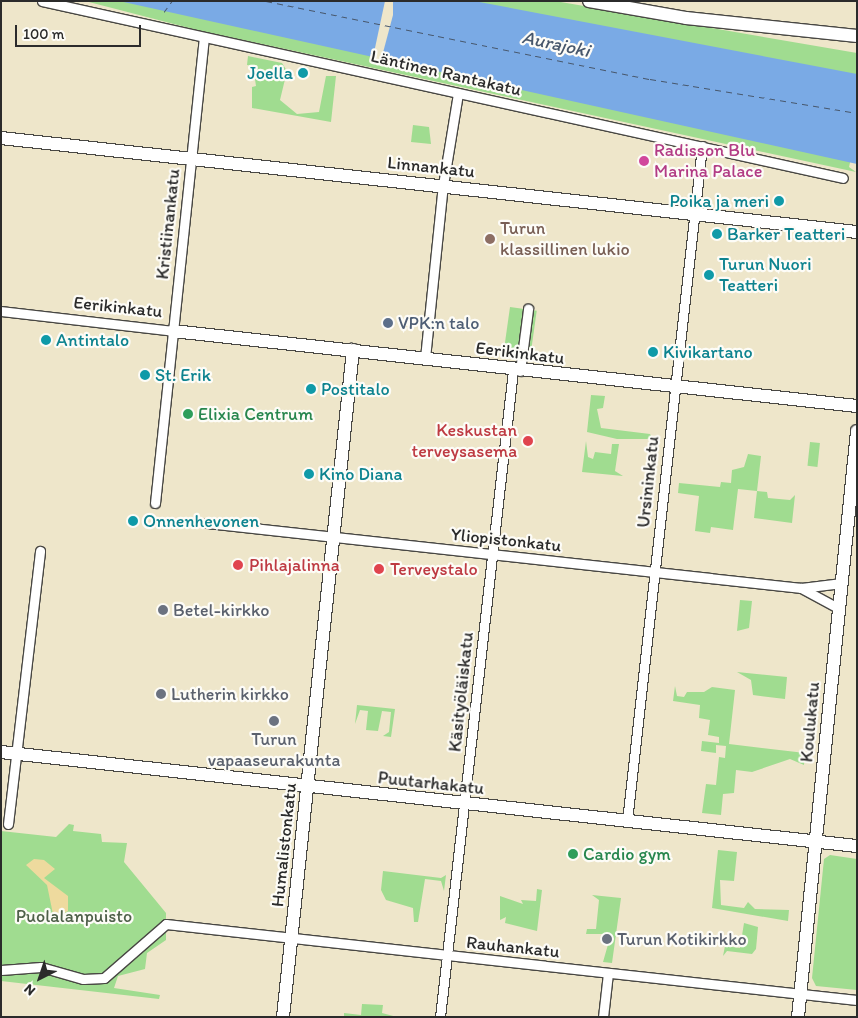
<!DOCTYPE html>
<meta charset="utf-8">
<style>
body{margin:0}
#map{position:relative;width:858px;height:1018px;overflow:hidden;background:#eee6ca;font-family:Itim,sans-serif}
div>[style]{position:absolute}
.green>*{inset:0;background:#a0dc90;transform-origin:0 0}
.sand>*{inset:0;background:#eeda9e}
.water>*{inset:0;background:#7aaae5}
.pier>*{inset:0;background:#eee6ca}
.ferry>*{height:1px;margin-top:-0.5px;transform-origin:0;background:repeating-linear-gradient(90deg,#47576c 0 6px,transparent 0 11px)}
.roads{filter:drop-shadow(1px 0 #484743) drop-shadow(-1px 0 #484743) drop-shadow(0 1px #484743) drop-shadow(0 -1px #484743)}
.street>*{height:9px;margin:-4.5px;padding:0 4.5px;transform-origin:4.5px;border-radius:4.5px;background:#fff}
.secondary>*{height:12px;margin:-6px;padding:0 6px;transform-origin:6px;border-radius:6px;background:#fff}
.dots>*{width:14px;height:14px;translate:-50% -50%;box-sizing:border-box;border:2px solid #fdfcf7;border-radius:50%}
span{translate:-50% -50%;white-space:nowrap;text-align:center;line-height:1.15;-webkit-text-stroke:4.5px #fdfcf7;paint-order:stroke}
.culture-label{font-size:18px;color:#0d838f}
.right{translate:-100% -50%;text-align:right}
.left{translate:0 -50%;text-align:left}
.street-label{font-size:18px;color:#2b2b2b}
.hotel-label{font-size:18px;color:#b23c85}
.education-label{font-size:18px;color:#785e54}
.service-label{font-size:18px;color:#4e5e75}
.leisure-label{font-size:18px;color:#27864d}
.health-label{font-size:18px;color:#be3a42}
.worship-label{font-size:18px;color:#5b616d}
.park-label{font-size:18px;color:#4e6049}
.water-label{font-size:19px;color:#47576c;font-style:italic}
.frame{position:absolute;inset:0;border:2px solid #2b2b2b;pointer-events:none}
.north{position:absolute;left:15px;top:953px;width:50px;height:50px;-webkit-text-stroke:4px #fdfcf7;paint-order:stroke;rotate:221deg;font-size:14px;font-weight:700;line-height:20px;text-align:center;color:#2b2b2b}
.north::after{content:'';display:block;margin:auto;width:18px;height:22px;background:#2b2b2b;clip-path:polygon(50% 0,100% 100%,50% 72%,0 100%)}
.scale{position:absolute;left:15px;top:25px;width:126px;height:22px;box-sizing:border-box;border:2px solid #2b2b2b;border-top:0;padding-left:6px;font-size:15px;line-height:18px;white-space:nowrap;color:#2b2b2b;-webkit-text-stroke:4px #fdfcf7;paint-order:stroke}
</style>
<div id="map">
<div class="green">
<div style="clip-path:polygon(85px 1px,555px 1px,857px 53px,857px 132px,849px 167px,856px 172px,197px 30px)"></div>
<div style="clip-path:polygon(248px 56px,282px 63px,287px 71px,280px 100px,297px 114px,319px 112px,326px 76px,336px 76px,331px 122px,252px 108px,252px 87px,256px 86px,253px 66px,247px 65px)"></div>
<div style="clip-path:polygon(413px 125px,429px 127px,431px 144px,411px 142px)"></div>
<div style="left:510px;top:307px;width:27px;height:44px;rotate:8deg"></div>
<div style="clip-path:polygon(591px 395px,605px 396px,603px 408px,597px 409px,601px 428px,650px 434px,653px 439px,617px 439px,587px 432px)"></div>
<div style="clip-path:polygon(586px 441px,588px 457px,593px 459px,595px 452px,611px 454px,612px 444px,619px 444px,615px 471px,623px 476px,582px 472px)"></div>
<div style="left:810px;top:442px;width:10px;height:24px;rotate:6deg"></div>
<div style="clip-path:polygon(748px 454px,761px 456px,757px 491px,767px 492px,768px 498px,790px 500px,795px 495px,792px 523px,754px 518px,757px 491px,738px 489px,733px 530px,711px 527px,710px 533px,695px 531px,699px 496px,678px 493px,679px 483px,720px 487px,721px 482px,731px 483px,732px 470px,744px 467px)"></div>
<div style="clip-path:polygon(740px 600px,752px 601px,749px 628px,737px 631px)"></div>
<div style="clip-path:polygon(737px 672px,787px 677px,785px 699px,753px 695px,751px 680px)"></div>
<div style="clip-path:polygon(675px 686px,677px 696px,684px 697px,687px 692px,704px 692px,712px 687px,735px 690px,729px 744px,805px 753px,804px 765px,790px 759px,752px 772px,736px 770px,734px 793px,723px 794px,721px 815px,702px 813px,706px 784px,716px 785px,719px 757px,725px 758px,726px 746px,716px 745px,716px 753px,701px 751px,702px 741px,719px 743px,719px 737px,708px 735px,710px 720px,699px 718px,700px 705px,673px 701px)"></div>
<div style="clip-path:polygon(357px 705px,395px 709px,391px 737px,383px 736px,389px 732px,391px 712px,382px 711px,378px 731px,366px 730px,368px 711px,360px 710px,355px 724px)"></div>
<div style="clip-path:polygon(69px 824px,74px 825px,73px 831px,101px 834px,102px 842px,127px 843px,124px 862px,166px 913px,166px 940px,147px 953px,145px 969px,118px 976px,114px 988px,160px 995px,159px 999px,1px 981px,1px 831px,56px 837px)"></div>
<div style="clip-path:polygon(718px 850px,737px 852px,734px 881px,720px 880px,721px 905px,744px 908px,748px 902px,755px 909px,789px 910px,788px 921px,712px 908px)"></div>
<div style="clip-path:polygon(830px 855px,857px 859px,857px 990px,816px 986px,812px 978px,824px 859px)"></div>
<div style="clip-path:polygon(383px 871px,441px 878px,446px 875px,444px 891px,441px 881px,425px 879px,418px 922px,414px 922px,413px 908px,386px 900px,381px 890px)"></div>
<div style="clip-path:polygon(537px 889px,542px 890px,537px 931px,505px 923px,506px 917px,500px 920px,500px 896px,523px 904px,521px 900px,536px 901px)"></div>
<div style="clip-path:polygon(592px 895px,621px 898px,612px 963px,603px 962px,611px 934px,586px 934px,587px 929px,596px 929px,599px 900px)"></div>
<div style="clip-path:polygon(744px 923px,758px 927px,756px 949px,752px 954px,727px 951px,723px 956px,725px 946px,740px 948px)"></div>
<div style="clip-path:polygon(362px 1004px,383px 1005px,382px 1013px,397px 1017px,344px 1017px,344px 1013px,361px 1015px)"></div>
</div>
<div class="sand">
<div style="clip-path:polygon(34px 859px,44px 860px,55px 869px,44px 878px,68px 896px,68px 911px,54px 919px,47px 885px,26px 865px)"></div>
</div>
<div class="water">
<div style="clip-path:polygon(119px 1px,474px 1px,857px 74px,857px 164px)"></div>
</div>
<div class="pier">
<div style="clip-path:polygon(385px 1px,393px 1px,393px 15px,380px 64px,372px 62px)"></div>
</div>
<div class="ferry">
<div style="left:266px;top:1px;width:392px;rotate:11.5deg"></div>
<div style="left:650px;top:79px;width:210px;rotate:9.3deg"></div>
<div style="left:164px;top:12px;width:14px;rotate:-54deg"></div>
</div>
<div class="roads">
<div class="street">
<div style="left:42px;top:1px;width:820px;rotate:12.46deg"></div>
<div style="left:1px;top:311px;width:173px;rotate:6.6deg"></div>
<div style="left:425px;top:358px;width:174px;rotate:-84.1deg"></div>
<div style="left:443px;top:185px;width:93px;rotate:-80.7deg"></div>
<div style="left:520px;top:371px;width:63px;rotate:-82.6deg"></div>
<div style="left:155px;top:503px;width:468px;rotate:-84deg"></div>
<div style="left:207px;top:523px;width:598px;rotate:6.24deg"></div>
<div style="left:801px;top:588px;width:39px;rotate:-7deg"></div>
<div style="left:801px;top:588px;width:42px;rotate:28.4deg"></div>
<div style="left:627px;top:821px;width:679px;rotate:-83.66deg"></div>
<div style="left:8px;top:824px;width:275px;rotate:-83.3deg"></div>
<div style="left:1px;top:970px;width:40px;rotate:-4.3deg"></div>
<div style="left:41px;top:967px;width:44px;rotate:15.9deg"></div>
<div style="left:83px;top:979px;width:21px;rotate:-3deg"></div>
<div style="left:104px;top:978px;width:82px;rotate:-41.1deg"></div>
<div style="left:166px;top:924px;width:695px;rotate:6.28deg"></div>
<div style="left:440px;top:1017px;width:651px;rotate:-83.56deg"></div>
<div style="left:603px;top:1017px;width:44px;rotate:-83.5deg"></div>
</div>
<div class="secondary">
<div style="left:589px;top:1px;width:98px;rotate:9.9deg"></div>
<div style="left:686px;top:18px;width:172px;rotate:6deg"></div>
<div style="left:1px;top:138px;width:861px;rotate:6.27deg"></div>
<div style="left:173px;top:331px;width:688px;rotate:6.26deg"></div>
<div style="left:1px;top:752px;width:861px;rotate:6.27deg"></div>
<div style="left:283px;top:1017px;width:671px;rotate:-84.01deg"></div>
<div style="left:798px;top:1017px;width:589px;rotate:-84.25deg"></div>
</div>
</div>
<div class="dots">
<div style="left:303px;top:73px;background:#0f9aa8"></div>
<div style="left:644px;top:161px;background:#d1479c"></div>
<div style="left:779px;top:201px;background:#0f9aa8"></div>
<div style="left:717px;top:234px;background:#0f9aa8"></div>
<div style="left:490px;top:239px;background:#8d6e63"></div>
<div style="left:709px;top:275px;background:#0f9aa8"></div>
<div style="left:388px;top:323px;background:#5c6f8a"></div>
<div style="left:46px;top:340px;background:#0f9aa8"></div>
<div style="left:653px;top:352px;background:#0f9aa8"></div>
<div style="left:145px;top:375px;background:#0f9aa8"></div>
<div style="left:311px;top:389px;background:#0f9aa8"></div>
<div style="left:188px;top:414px;background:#2e9e5b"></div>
<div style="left:528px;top:441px;background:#e0444e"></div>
<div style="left:309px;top:474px;background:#0f9aa8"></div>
<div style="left:133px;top:521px;background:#0f9aa8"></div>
<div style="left:238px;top:565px;background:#e0444e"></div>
<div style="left:379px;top:569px;background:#e0444e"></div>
<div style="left:163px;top:610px;background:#6b7280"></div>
<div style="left:161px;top:694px;background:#6b7280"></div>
<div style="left:274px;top:721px;background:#6b7280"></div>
<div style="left:573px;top:854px;background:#2e9e5b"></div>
<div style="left:607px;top:939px;background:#6b7280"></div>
</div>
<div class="culture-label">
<span class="right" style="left:293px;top:73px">Joella</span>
<span class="right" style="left:769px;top:201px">Poika ja meri</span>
<span class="left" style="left:727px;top:234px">Barker Teatteri</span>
<span class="left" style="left:719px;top:275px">Turun Nuori<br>Teatteri</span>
<span class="left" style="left:56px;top:340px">Antintalo</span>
<span class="left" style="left:663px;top:352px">Kivikartano</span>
<span class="left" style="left:155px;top:375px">St. Erik</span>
<span class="left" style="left:321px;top:389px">Postitalo</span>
<span class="left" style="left:319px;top:474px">Kino Diana</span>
<span class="left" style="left:143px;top:521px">Onnenhevonen</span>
</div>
<div class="street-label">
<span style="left:446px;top:73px;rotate:13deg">Läntinen Rantakatu</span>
<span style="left:431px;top:167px;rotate:6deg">Linnankatu</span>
<span style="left:168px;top:224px;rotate:-84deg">Kristiinankatu</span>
<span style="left:118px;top:307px;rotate:6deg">Eerikinkatu</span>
<span style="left:520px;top:353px;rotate:7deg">Eerikinkatu</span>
<span style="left:648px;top:482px;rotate:-84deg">Ursininkatu</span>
<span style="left:506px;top:540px;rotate:6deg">Yliopistonkatu</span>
<span style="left:461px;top:692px;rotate:-84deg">Käsityöläiskatu</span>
<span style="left:810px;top:722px;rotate:-85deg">Koulukatu</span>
<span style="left:431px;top:783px;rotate:6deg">Puutarhakatu</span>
<span style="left:284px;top:845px;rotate:-84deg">Humalistonkatu</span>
<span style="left:513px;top:947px;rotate:6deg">Rauhankatu</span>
</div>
<div class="hotel-label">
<span class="left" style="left:654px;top:161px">Radisson Blu<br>Marina Palace</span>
</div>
<div class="education-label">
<span class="left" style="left:500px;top:239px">Turun<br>klassillinen lukio</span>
</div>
<div class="service-label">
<span class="left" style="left:398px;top:323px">VPK:n talo</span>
</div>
<div class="leisure-label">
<span class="left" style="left:198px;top:414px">Elixia Centrum</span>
<span class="left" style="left:583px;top:854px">Cardio gym</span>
</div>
<div class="health-label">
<span class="right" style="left:517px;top:441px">Keskustan<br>terveysasema</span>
<span class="left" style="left:249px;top:565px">Pihlajalinna</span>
<span class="left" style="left:390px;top:569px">Terveystalo</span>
</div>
<div class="worship-label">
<span class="left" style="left:173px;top:610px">Betel-kirkko</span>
<span class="left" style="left:171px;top:694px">Lutherin kirkko</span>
<span style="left:274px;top:750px">Turun<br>vapaaseurakunta</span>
<span class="left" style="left:617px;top:939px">Turun Kotikirkko</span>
</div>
<div class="park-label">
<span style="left:74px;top:916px">Puolalanpuisto</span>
</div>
<div class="water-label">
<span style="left:556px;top:44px;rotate:12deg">Aurajoki</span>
</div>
<div class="frame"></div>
<div class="north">N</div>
<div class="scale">100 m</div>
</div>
